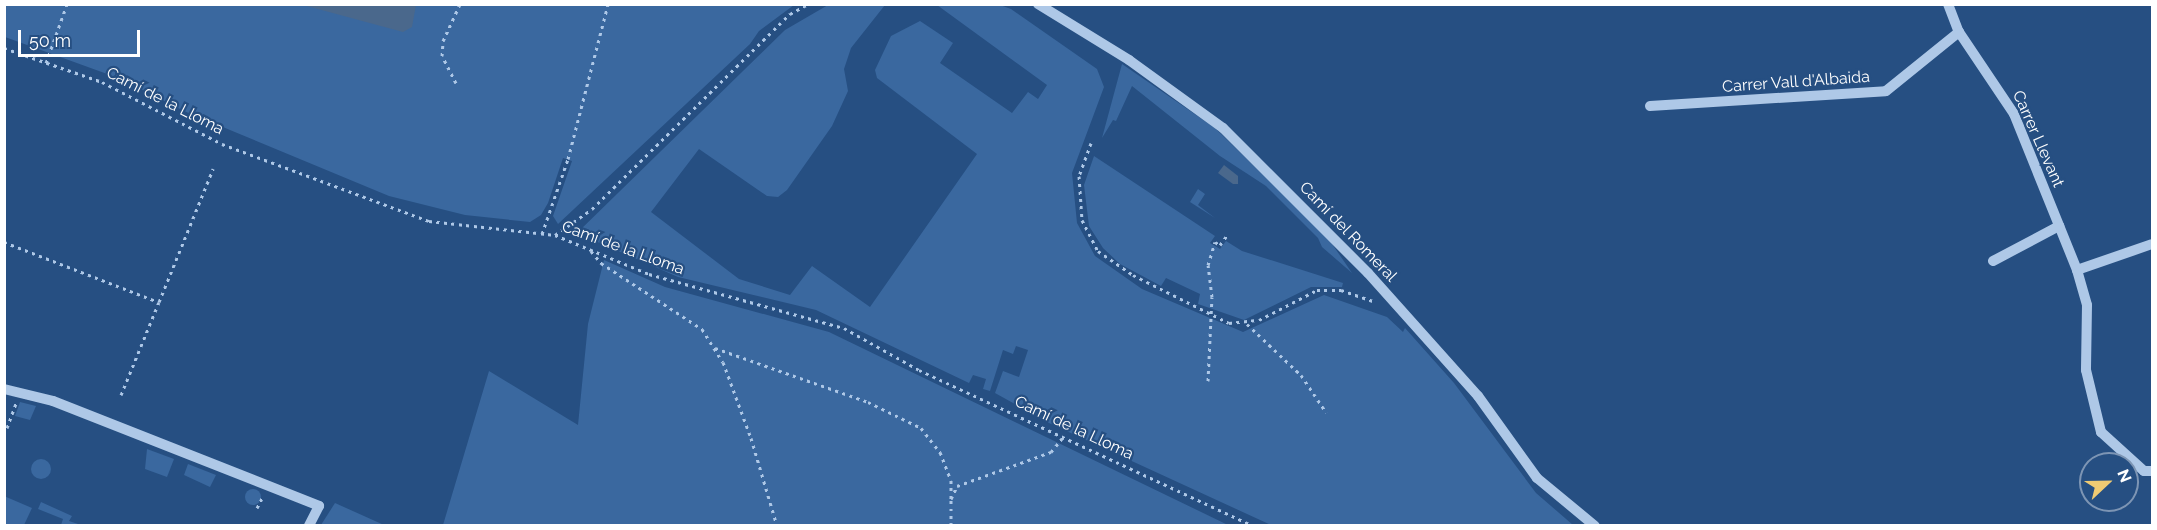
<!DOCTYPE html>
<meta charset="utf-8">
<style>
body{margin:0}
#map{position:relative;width:2157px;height:530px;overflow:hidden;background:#264f82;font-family:Raleway,sans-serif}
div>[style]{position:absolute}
.green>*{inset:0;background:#3a689f}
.round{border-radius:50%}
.water>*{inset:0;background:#4a688c}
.path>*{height:3px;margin-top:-1.5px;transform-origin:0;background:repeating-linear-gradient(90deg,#aec8e7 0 3px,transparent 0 7.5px)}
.minor>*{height:10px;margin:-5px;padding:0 5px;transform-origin:5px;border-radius:5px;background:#aec8e7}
span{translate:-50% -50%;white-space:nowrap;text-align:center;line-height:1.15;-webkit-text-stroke:4.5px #264f82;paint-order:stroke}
.street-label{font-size:16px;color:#fff}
.frame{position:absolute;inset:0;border:6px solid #fff;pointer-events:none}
.north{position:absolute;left:2079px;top:452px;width:60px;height:60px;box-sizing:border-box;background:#264f82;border:2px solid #7d95b4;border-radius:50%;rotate:68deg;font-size:16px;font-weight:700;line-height:24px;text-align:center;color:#fff}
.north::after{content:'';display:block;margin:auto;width:21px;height:27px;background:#f0cb73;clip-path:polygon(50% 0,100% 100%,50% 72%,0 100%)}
.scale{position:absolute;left:18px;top:30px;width:122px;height:27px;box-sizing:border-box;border:3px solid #fff;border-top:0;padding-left:8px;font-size:18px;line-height:21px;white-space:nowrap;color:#fff;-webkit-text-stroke:4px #264f82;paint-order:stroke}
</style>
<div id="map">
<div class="green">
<div style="clip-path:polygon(5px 4px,794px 5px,759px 31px,750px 44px,558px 224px,553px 216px,572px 161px,563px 158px,548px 203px,541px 215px,530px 222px,465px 215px,389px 196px,184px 111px,121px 79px,5px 37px)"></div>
<div style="clip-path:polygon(937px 5px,1000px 5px,1011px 9px,1097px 69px,1104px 87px,1072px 173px,1077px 223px,1095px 256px,1142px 289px,1243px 332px,1324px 295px,1387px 317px,1403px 332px,1405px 328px,1454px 383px,1536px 493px,1573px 525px,1271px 525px,1049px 423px,995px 393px,1003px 371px,1019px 377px,1028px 350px,1016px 346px,1013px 354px,1003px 350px,990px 391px,983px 389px,986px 379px,973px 375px,969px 383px,816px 310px,678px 277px,577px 233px,785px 30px,828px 5px,885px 5px,851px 48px,844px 69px,848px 91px,832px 126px,787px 190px,778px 197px,767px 196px,699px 149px,651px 212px,739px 279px,790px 295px,812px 266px,870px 307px,977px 154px,877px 78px,875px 70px,891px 36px,920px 21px,953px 43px,940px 63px,1012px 113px,1028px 92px,1038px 99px,1047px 85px)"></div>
<div style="clip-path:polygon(1122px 64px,1215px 128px,1328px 238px,1352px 273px,1322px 247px,1318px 238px,1266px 186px,1220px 156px,1132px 86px,1116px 121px,1113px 120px,1102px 138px)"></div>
<div style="clip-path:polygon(1094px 156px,1215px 236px,1210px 243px,1220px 249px,1226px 241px,1242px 251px,1343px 283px,1342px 287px,1311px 287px,1244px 320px,1198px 304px,1200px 294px,1166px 278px,1161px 286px,1148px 279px,1120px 264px,1103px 248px,1089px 226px,1084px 185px)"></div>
<div style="clip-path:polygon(1198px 189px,1205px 194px,1198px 205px,1215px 218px,1190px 202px)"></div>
<div style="clip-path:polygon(604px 260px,665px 287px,829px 332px,1228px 525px,443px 525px,489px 371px,578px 425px,588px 324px)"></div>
<div style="clip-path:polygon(20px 402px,36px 406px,30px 420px,15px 416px)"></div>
<div style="clip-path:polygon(147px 449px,174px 459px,167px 477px,145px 469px)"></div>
<div class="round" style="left:31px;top:459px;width:20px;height:20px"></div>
<div style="clip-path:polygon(188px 464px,216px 475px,210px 487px,184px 475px)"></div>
<div class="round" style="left:245px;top:489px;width:16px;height:16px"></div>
<div style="clip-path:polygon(4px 496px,32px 508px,24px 525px,5px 525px)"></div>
<div style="clip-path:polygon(41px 502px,72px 516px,69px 521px,81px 525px,61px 525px,63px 519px,38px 509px)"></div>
<div style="clip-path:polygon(335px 503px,384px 525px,321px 525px)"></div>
</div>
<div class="water">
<div style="clip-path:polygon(303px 5px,416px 5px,412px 27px,403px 32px)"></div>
<div style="clip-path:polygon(1224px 165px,1238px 176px,1238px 184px,1233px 184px,1218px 173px)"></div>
</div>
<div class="path">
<div style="left:4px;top:48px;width:104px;rotate:19.1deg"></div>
<div style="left:102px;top:82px;width:135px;rotate:27.3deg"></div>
<div style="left:222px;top:144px;width:221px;rotate:20.4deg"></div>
<div style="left:429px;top:221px;width:127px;rotate:6.3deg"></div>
<div style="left:555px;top:235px;width:102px;rotate:22.5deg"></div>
<div style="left:649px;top:274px;width:202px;rotate:15.5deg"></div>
<div style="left:844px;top:328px;width:86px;rotate:29.2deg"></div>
<div style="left:919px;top:370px;width:370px;rotate:25deg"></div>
<div style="left:46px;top:63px;width:63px;rotate:-70.4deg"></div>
<div style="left:456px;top:83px;width:30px;rotate:-117deg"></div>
<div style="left:442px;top:56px;width:15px;rotate:-86deg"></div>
<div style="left:443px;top:41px;width:41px;rotate:-65.3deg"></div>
<div style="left:1091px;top:143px;width:35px;rotate:110deg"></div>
<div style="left:1079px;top:176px;width:44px;rotate:86.1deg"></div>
<div style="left:1082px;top:220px;width:35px;rotate:63deg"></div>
<div style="left:1098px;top:251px;width:42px;rotate:34.4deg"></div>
<div style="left:1133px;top:275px;width:107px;rotate:26.6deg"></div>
<div style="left:1229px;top:323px;width:30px;rotate:-6deg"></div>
<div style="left:1259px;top:320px;width:65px;rotate:-27.3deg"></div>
<div style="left:1317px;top:290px;width:24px"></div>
<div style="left:1341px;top:290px;width:36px;rotate:19deg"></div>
<div style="left:542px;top:234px;width:79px;rotate:-70.9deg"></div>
<div style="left:568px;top:159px;width:160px;rotate:-75.5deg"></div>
<div style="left:555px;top:235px;width:45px;rotate:-35.1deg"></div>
<div style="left:592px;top:209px;width:278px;rotate:-44.6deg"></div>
<div style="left:790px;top:14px;width:21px;rotate:-29deg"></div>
<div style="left:4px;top:242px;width:166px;rotate:21.2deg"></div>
<div style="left:159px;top:302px;width:144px;rotate:-67.9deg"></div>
<div style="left:591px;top:251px;width:16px;rotate:50deg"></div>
<div style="left:601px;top:263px;width:121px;rotate:33.2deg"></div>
<div style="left:702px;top:329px;width:39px;rotate:58deg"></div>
<div style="left:723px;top:362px;width:81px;rotate:69.8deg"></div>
<div style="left:751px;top:438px;width:92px;rotate:73.5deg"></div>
<div style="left:1247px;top:324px;width:74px;rotate:43.4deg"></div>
<div style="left:1301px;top:375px;width:45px;rotate:56deg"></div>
<div style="left:715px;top:348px;width:162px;rotate:19.4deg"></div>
<div style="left:868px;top:402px;width:59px;rotate:26.1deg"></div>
<div style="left:921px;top:428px;width:31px;rotate:52deg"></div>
<div style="left:940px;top:452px;width:30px;rotate:69deg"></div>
<div style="left:951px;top:480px;width:19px;rotate:90deg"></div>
<div style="left:1208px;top:381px;width:84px;rotate:-87.3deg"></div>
<div style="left:1212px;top:297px;width:32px;rotate:-97deg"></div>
<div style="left:1208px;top:265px;width:24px;rotate:-73deg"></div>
<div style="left:1215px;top:242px;width:6px;rotate:31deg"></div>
<div style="left:1220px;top:245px;width:14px;rotate:-54deg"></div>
<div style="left:121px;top:395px;width:100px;rotate:-67.8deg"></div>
<div style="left:7px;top:428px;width:27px;rotate:-70deg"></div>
<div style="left:257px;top:508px;width:13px;rotate:-63deg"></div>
<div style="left:951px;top:526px;width:27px;rotate:-90deg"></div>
<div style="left:951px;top:499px;width:14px;rotate:-65deg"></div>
<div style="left:957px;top:486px;width:100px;rotate:-19.9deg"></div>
<div style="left:1051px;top:452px;width:19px;rotate:-51deg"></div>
</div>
<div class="minor">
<div style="left:1038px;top:4px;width:107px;rotate:31.6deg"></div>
<div style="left:1129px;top:60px;width:116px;rotate:35.9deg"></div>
<div style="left:1223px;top:128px;width:205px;rotate:45deg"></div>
<div style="left:1368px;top:273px;width:165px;rotate:48.2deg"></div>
<div style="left:1478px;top:396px;width:101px;rotate:54.3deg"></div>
<div style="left:1537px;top:478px;width:75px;rotate:39.6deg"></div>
<div style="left:1948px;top:4px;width:30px;rotate:69deg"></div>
<div style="left:1959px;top:32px;width:99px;rotate:56.1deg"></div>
<div style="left:2014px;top:114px;width:168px;rotate:68deg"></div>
<div style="left:2077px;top:270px;width:36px;rotate:74deg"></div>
<div style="left:2087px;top:305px;width:65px;rotate:90.9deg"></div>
<div style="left:2086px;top:370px;width:64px;rotate:76.4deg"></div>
<div style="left:2101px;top:432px;width:58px;rotate:42.2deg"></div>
<div style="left:2144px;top:471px;width:8px"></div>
<div style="left:1650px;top:106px;width:236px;rotate:-3.6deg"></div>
<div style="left:1886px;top:91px;width:94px;rotate:-38.9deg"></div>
<div style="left:1993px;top:261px;width:75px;rotate:-27.9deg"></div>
<div style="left:2077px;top:270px;width:79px;rotate:-19.1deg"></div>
<div style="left:4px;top:389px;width:50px;rotate:13.8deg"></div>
<div style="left:53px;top:401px;width:286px;rotate:21.5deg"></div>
<div style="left:319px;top:506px;width:22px;rotate:117deg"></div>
</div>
<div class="street-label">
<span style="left:1796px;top:82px;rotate:-4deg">Carrer Vall d'Albaida</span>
<span style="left:165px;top:101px;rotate:27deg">Camí de la Lloma</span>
<span style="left:2038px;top:139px;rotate:66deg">Carrer Llevant</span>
<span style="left:1348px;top:232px;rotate:46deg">Camí del Romeral</span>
<span style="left:623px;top:248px;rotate:20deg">Camí de la Lloma</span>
<span style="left:1074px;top:428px;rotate:25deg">Camí de la Lloma</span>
</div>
<div class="frame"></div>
<div class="north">N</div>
<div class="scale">50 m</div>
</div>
